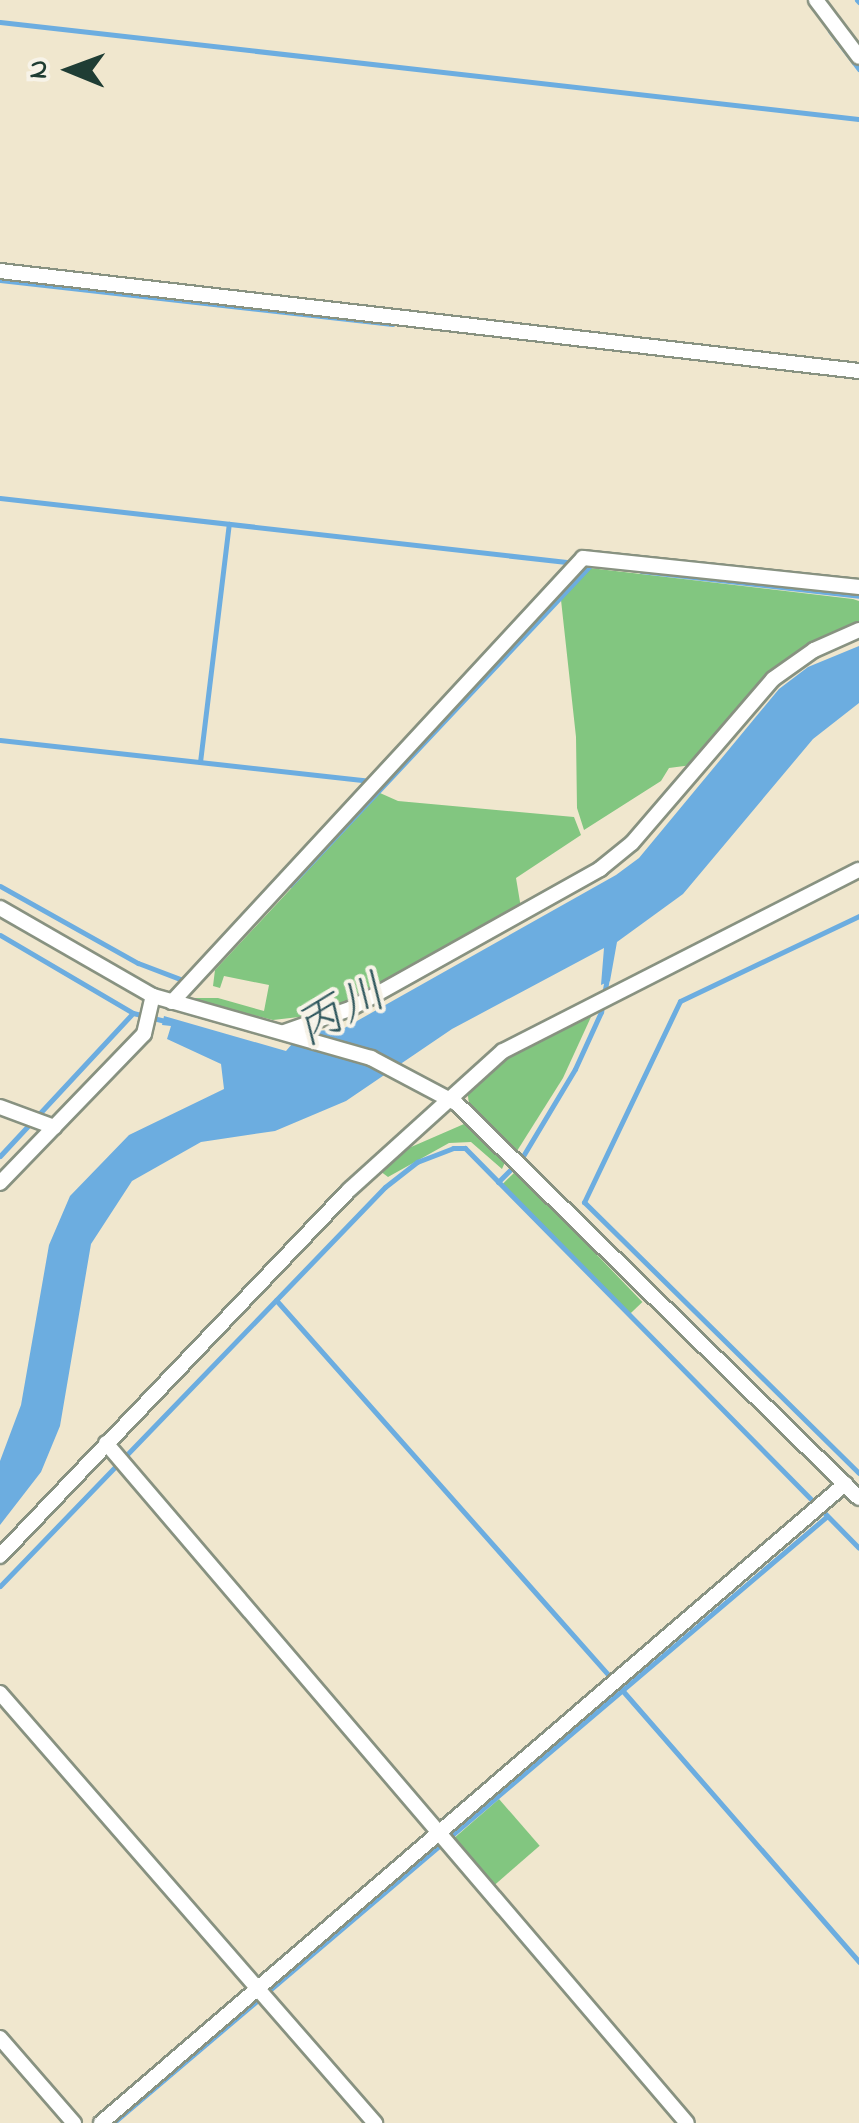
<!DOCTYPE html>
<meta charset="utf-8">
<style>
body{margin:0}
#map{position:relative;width:859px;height:2123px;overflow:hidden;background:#f0e7ce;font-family:"Indie Flower","Klee One",sans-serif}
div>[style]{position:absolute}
.green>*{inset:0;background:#82c680;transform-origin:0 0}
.water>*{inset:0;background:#6cade0}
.stream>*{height:5px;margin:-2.5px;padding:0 2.5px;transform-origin:2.5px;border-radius:2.5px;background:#6cade0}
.roads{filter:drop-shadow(2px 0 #889281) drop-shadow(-2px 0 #889281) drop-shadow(0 2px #889281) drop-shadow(0 -2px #889281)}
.street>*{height:14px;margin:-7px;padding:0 7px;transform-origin:7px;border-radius:7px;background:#fff}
span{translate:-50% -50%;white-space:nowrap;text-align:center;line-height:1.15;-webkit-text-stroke:8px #f7f3e8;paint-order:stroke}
.water-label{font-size:48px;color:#32595f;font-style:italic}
.north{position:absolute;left:20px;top:20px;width:100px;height:100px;-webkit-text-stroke:8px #f7f3e8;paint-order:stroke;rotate:271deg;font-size:28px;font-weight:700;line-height:40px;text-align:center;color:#1f3d34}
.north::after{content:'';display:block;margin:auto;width:35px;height:45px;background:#1f3d34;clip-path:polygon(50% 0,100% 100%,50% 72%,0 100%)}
</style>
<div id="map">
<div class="green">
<div style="clip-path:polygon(590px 568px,853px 599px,859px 601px,859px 622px,785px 662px,692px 765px,669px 768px,661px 781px,584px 830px,577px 808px,576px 737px,561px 600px)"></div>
<div style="clip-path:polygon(380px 793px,398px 801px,574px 817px,581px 835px,516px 878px,521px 908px,325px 1014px,273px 1020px,184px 998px,218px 998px,264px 1011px,269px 985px,224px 976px,220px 988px,213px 986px,215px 970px)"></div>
<div style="clip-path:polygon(596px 1006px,563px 1078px,517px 1151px,469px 1104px,467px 1089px,532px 1038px)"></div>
<div style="clip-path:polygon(464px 1124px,506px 1160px,502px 1169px,471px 1142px,449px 1143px,388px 1177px,380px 1171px,395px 1154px)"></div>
<div style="left:516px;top:1171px;width:182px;height:20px;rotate:46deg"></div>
<div style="left:499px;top:1799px;width:62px;height:65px;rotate:49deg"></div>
</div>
<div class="water">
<div style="clip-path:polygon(859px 646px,859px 703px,813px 739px,683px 894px,617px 942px,610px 981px,601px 985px,604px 948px,452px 1029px,346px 1101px,275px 1131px,201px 1142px,132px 1181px,91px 1244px,60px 1426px,41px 1472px,0 1525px,0 1461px,21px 1405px,49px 1245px,70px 1196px,129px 1135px,224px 1089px,221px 1064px,167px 1039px,171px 1026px,162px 1025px,164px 1016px,286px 1051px,303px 1031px,341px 1030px,616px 875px,639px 858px,779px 689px,808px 667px)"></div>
</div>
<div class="stream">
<div style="left:857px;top:0;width:3px;rotate:45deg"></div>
<div style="left:0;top:22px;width:864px;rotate:6.44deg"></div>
<div style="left:830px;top:31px;width:48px;rotate:52.7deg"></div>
<div style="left:0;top:280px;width:395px;rotate:6.4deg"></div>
<div style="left:0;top:498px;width:579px;rotate:6.45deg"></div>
<div style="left:641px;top:571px;width:219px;rotate:6.5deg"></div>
<div style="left:0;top:740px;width:371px;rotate:6.3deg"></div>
<div style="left:200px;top:762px;width:240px;rotate:-83.1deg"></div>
<div style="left:290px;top:885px;width:439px;rotate:-46.8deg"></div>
<div style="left:0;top:886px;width:158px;rotate:29.2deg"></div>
<div style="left:138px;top:963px;width:53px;rotate:20.8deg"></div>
<div style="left:859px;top:916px;width:198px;rotate:154.6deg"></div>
<div style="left:680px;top:1001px;width:223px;rotate:115.5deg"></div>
<div style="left:584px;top:1202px;width:386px;rotate:44.6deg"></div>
<div style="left:0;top:935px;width:154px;rotate:30.4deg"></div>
<div style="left:133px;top:1013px;width:33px;rotate:14deg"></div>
<div style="left:0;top:1156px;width:195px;rotate:-47.1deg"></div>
<div style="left:523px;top:1156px;width:101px;rotate:-59.1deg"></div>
<div style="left:575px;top:1069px;width:63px;rotate:-65.5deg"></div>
<div style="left:601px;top:1012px;width:34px;rotate:-80deg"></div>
<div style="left:498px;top:1182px;width:18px;rotate:-45deg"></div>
<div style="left:276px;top:1300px;width:506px;rotate:48.44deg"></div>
<div style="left:118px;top:1467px;width:409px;rotate:49.5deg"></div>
<div style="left:0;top:1586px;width:554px;rotate:-46.02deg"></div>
<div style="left:385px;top:1187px;width:41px;rotate:-38deg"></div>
<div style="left:417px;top:1162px;width:39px;rotate:-21deg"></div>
<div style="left:453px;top:1148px;width:12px"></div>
<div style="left:465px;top:1148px;width:561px;rotate:45.43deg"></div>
<div style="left:622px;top:1690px;width:361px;rotate:48.9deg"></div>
<div style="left:113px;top:2123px;width:936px;rotate:-40.36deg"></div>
</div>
<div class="roads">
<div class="street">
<div style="left:816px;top:0;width:71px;rotate:53deg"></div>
<div style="left:0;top:271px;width:865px;rotate:6.64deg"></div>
<div style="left:0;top:908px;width:177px;rotate:29.9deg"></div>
<div style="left:153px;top:996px;width:227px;rotate:15.9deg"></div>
<div style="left:371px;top:1058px;width:96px;rotate:27.9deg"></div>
<div style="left:456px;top:1103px;width:564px;rotate:44.43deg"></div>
<div style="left:172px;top:1002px;width:605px;rotate:-47.21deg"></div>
<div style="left:583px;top:558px;width:278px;rotate:6deg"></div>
<div style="left:284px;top:1032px;width:70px;rotate:-19.2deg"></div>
<div style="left:350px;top:1009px;width:287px;rotate:-29.2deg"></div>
<div style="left:600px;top:869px;width:41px;rotate:-39.1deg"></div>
<div style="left:632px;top:843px;width:216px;rotate:-49.3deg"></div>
<div style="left:773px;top:679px;width:50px;rotate:-35.3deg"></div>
<div style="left:814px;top:650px;width:49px;rotate:-24deg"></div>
<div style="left:0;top:1107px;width:58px;rotate:20.3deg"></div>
<div style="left:0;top:1183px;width:207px;rotate:-46deg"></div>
<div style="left:144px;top:1034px;width:39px;rotate:-77deg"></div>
<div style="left:106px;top:1443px;width:894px;rotate:49.49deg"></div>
<div style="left:0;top:1556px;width:506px;rotate:-46.36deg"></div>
<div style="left:349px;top:1190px;width:207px;rotate:-42.1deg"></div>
<div style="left:503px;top:1051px;width:399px;rotate:-27deg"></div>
<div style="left:0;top:1693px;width:571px;rotate:48.91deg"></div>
<div style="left:0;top:2038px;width:113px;rotate:49deg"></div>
<div style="left:101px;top:2123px;width:981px;rotate:-40.66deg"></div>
</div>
</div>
<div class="water-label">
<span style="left:342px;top:1013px;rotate:-28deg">丙川</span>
</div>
<div class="north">N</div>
</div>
